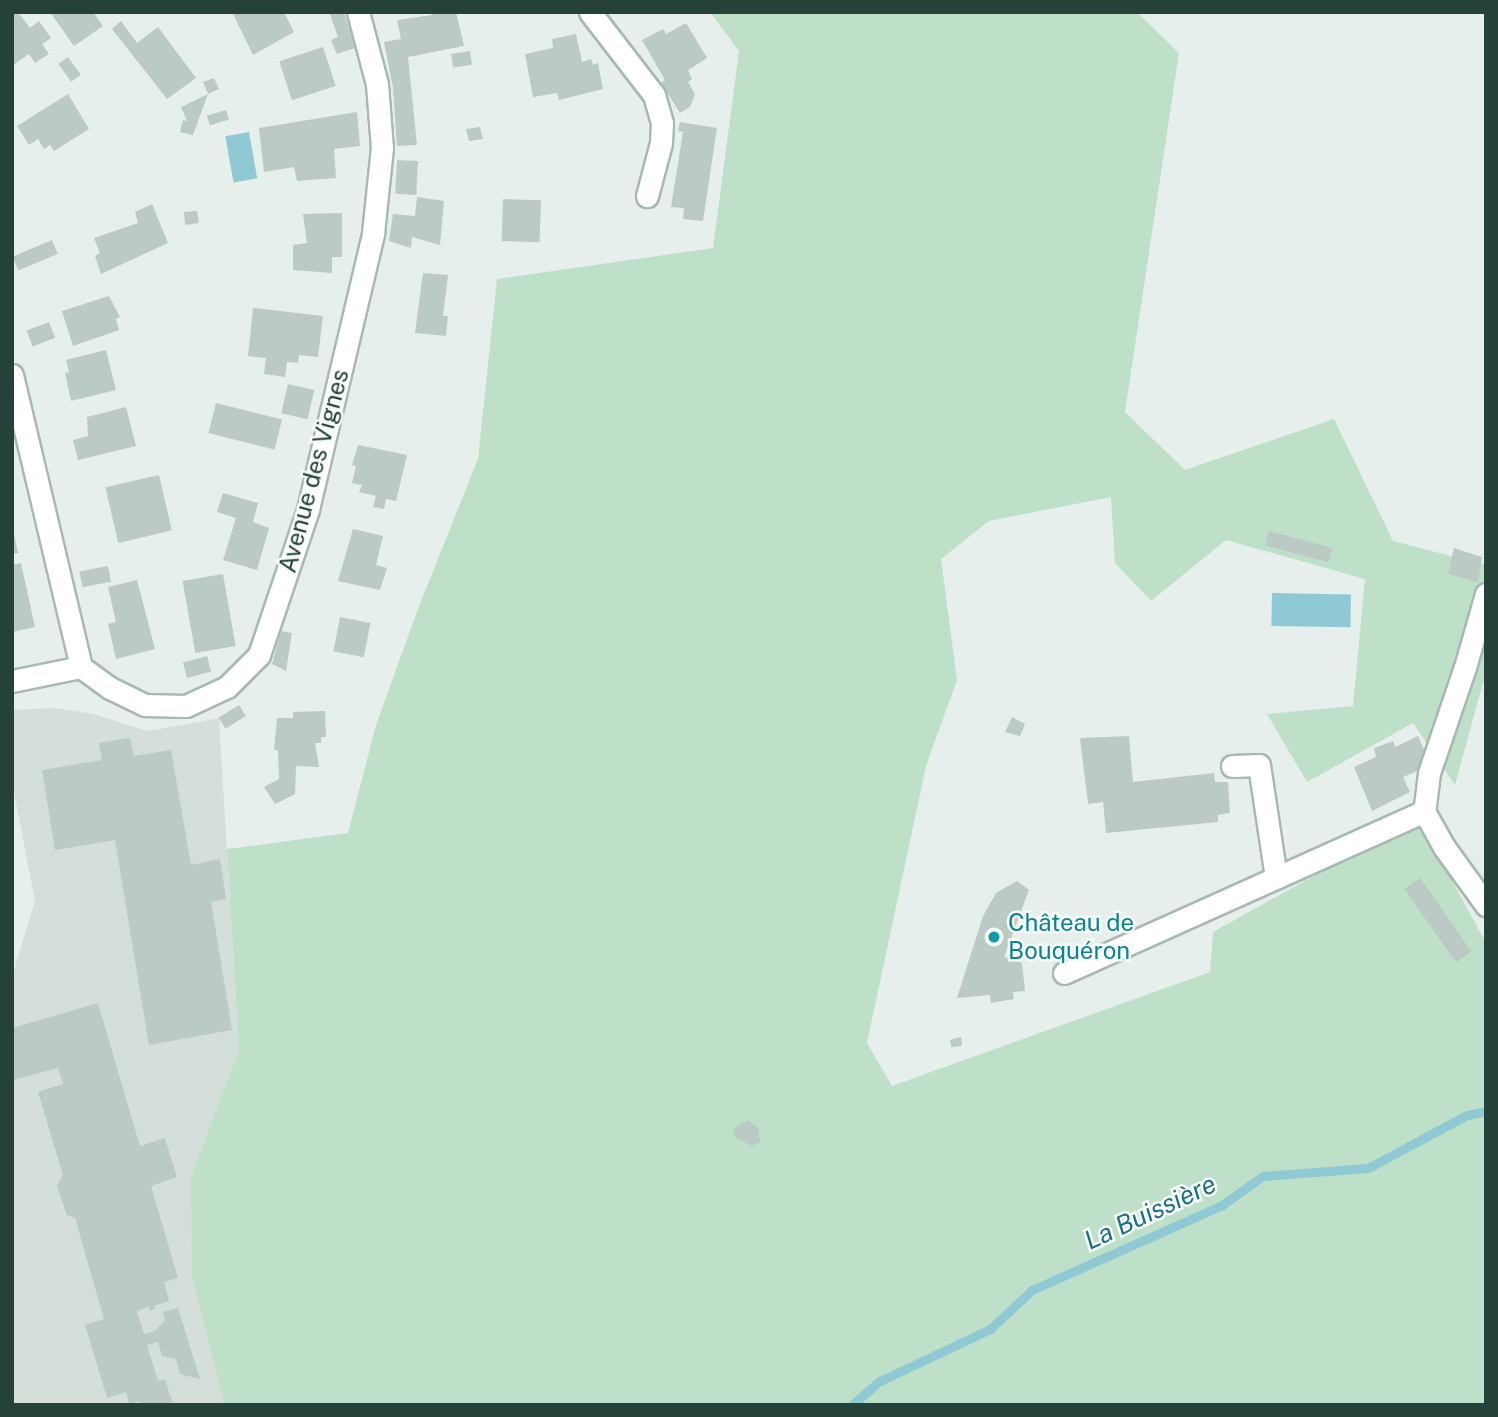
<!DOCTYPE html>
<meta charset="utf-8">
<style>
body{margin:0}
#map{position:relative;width:1498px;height:1417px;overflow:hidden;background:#e6efeb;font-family:"Public Sans",sans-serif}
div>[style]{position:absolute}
.built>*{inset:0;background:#d4dfda}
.green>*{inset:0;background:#bfe0c8}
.water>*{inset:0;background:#8ec9d4;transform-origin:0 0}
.stream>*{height:9px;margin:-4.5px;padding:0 4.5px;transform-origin:4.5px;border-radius:4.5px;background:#8ec9d4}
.building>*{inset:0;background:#bbcac4;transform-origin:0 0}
.roads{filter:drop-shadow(2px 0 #a8b8b2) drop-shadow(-2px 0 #a8b8b2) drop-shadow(0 2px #a8b8b2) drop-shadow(0 -2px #a8b8b2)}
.minor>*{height:21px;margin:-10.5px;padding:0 10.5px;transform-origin:10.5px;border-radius:10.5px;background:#fff}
.dots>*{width:19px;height:19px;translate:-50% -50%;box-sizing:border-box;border:4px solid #f7fbf9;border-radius:50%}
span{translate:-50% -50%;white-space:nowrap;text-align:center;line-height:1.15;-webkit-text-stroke:5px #f7fbf9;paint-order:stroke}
.street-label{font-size:24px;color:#24423a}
.culture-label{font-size:24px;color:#0d838f}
.left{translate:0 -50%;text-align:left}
.water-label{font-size:26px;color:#1c6f80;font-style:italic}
.frame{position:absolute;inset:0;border:14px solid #24423a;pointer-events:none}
</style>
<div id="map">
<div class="built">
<div style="clip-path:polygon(55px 708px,93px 714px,148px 731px,219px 718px,239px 1050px,191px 1176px,225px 1405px,12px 1405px,12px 977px,35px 901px,12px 782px,12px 710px)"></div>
</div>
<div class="green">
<div style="clip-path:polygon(710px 12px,1137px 12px,1179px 53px,1125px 412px,1185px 470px,1334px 419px,1393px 541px,1486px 565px,1486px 672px,1455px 785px,1413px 723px,1307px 782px,1267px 714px,1353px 706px,1365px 579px,1226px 540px,1151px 601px,1115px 563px,1111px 497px,989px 521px,941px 559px,957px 680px,926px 766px,867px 1043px,892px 1086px,1210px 972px,1213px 932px,1418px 818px,1486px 943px,1486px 1405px,225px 1405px,192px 1276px,191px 1176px,239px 1050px,227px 849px,348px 833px,376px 725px,418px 609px,478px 459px,497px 279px,713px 248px,739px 51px)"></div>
</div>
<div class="water">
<div style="left:249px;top:132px;width:47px;height:24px;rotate:80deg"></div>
<div style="left:1272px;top:593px;width:79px;height:33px;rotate:1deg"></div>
</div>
<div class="stream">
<div style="left:852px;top:1405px;width:37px;rotate:-41deg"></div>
<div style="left:880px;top:1381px;width:122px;rotate:-25.3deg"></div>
<div style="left:990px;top:1329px;width:57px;rotate:-42.9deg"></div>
<div style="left:1032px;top:1290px;width:208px;rotate:-24.1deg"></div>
<div style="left:1222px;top:1205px;width:50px;rotate:-35.3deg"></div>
<div style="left:1263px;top:1176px;width:105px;rotate:-4.4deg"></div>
<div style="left:1368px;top:1168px;width:112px;rotate:-28.2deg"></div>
<div style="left:1467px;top:1115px;width:19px;rotate:-12deg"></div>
</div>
<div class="building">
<div style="clip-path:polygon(18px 12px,30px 28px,39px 21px,51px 38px,42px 44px,49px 54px,35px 63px,29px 54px,12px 66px,12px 13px)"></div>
<div style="clip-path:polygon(50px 12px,93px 12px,103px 26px,74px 46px)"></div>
<div style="clip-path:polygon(232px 12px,284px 12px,294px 32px,253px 55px)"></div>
<div style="clip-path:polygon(329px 12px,344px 12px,355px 48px,337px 54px,331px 40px,338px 37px)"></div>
<div style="clip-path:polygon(432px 12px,456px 12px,464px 46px,408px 57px,417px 145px,397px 146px,393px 88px,384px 42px,401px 39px,397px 20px,432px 15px)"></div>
<div style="clip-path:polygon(121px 21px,137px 43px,158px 27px,196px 78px,167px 99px,112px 29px)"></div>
<div style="clip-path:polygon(686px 23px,707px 58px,688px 70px,692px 79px,688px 82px,695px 94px,690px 107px,680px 113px,661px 83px,665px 80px,642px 40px,663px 29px,666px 34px)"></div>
<div style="clip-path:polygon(576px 34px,582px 62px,591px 59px,593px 65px,598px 63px,603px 89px,559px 100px,557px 93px,533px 97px,525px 54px,553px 48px,552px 39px)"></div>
<div style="left:323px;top:47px;width:41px;height:46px;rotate:72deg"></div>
<div style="left:470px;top:51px;width:14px;height:19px;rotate:82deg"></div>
<div style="left:68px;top:57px;width:22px;height:12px;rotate:54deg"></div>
<div style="clip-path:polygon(214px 78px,219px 89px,208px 94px,193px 135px,180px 132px,183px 120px,187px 121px,181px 107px,208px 94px,203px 82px)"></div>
<div style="clip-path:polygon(68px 94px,89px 129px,54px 151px,50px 145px,44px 149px,38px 139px,29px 145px,17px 126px)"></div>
<div style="left:226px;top:110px;width:10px;height:20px;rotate:73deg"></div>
<div style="clip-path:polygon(357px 112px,360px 146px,334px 149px,336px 178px,297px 181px,294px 167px,264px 172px,259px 128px)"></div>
<div style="clip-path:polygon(680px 122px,717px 128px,703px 221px,683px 219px,684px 208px,671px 207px,683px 132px,678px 131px)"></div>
<div style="clip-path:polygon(480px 127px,483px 139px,469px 141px,466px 129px)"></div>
<div style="left:418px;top:161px;width:34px;height:21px;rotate:93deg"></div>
<div style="clip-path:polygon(417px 197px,444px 201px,440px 245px,412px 237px,411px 248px,389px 241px,393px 214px,415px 216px)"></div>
<div style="left:503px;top:199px;width:38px;height:42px;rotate:2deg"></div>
<div style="clip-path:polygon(152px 204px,168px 243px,101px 274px,95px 256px,100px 253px,94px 238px,138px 223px,135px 212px)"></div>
<div style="clip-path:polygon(197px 211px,199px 223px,185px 225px,184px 212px)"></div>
<div style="clip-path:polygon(342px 213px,342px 257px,332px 257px,332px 273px,293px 270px,293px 245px,307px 243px,303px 214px)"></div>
<div style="left:52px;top:240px;width:15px;height:43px;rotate:67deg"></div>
<div style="clip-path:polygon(423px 273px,448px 275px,443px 316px,448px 316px,446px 336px,415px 333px)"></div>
<div style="clip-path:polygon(109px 296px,120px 317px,116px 319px,119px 330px,73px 346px,62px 311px)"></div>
<div style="clip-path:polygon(253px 308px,323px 316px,318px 357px,299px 355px,298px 363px,287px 362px,285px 377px,264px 374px,266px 358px,248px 356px)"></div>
<div style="left:49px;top:322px;width:17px;height:24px;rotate:69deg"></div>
<div style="clip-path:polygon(106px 350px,116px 390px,71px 401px,65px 373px,69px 372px,66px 360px)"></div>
<div style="left:288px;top:384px;width:27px;height:30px;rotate:13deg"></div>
<div style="left:216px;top:403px;width:68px;height:31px;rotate:14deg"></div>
<div style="clip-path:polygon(126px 407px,136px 446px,78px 460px,73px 440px,88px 436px,87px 417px)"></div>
<div style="clip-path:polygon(358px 445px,407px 455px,396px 501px,386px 499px,384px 509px,373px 507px,376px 496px,359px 492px,362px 485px,352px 483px,356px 466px,352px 465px)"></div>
<div style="left:159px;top:475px;width:57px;height:55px;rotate:77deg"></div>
<div style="clip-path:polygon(223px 493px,258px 503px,253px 522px,269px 528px,257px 570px,223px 560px,236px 518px,217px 512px)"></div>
<div style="clip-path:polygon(13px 529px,18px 553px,12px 554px,12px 530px)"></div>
<div style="clip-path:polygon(353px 529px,383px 536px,376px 565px,387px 568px,380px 590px,338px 581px)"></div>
<div style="left:1269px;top:531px;width:66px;height:15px;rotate:15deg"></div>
<div style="clip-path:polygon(1454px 548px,1482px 557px,1478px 582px,1448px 574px)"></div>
<div style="clip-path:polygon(21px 563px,35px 627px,12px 632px,12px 565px)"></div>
<div style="left:108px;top:566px;width:16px;height:29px;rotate:79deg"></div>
<div style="left:223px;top:574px;width:73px;height:41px;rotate:80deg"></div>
<div style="clip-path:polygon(137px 580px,155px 649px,116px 659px,108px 624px,116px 622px,108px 587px)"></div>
<div style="left:340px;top:617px;width:31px;height:35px;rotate:11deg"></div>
<div style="clip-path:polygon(281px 631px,292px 633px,286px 671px,272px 664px)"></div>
<div style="left:207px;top:656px;width:16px;height:25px;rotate:75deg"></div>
<div style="left:239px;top:705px;width:13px;height:24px;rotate:58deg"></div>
<div style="clip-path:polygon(325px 711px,326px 737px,321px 737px,321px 743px,315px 743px,319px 767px,296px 766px,295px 794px,275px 804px,264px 787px,279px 779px,278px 750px,274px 750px,277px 718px,293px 718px,293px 712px)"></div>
<div style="clip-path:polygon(1012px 717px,1025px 724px,1020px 736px,1005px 732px)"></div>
<div style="clip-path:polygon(1129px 736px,1133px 782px,1214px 773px,1215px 782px,1228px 782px,1230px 813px,1218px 815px,1218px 822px,1106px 833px,1103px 802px,1088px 804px,1080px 738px)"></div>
<div style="clip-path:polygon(1418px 736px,1425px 752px,1420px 770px,1403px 777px,1410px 792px,1372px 811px,1354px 767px,1376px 757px,1374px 748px,1393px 741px,1395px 747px)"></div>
<div style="clip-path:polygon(130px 738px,134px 756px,171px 750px,191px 865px,220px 859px,226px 899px,211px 902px,232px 1030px,149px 1045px,115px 840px,55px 850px,42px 770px,102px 760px,99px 743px)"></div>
<div style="left:1420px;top:878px;width:90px;height:19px;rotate:55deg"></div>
<div style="clip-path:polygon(1017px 881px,1029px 890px,1004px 957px,1022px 963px,1025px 991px,1013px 992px,1014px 999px,991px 1003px,990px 995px,957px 998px,983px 916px,996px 893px)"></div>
<div style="clip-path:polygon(98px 1003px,140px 1146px,165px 1138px,177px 1177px,151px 1186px,178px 1278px,164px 1282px,169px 1301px,154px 1306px,155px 1309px,150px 1311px,149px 1307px,137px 1311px,144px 1334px,155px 1331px,165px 1320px,163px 1312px,178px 1308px,200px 1379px,180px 1374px,176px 1359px,162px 1356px,158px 1342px,147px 1345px,158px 1381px,165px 1379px,173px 1405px,140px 1405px,139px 1401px,129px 1404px,126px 1392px,107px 1398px,85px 1325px,104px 1319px,75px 1218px,67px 1215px,57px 1186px,63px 1175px,38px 1092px,63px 1084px,58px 1068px,13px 1080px,12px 1077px,12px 1028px)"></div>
<div style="clip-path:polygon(961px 1037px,962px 1046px,951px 1047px,950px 1040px)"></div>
<div style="clip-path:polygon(748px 1120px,758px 1128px,760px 1139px,760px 1142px,752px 1146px,736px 1138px,733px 1129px)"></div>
</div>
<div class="roads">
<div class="minor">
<div style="left:590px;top:12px;width:105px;rotate:52.4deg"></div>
<div style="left:654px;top:95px;width:29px;rotate:74deg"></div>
<div style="left:662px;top:123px;width:20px;rotate:93deg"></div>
<div style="left:661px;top:143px;width:55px;rotate:104.8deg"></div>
<div style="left:12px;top:375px;width:300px;rotate:76.7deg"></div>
<div style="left:1486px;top:594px;width:76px;rotate:106deg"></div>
<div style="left:1465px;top:667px;width:112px;rotate:108.8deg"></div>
<div style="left:1429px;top:773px;width:38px;rotate:97deg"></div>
<div style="left:1424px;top:811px;width:41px;rotate:60.9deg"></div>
<div style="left:1444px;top:847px;width:72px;rotate:54.1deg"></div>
<div style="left:12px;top:681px;width:70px;rotate:-11.5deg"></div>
<div style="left:81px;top:667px;width:36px;rotate:36deg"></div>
<div style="left:110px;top:688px;width:39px;rotate:26deg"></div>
<div style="left:145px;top:705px;width:41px;rotate:1.4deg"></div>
<div style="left:186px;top:706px;width:45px;rotate:-24.9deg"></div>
<div style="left:227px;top:687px;width:45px;rotate:-45deg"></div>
<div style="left:259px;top:655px;width:154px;rotate:-71.4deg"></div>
<div style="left:308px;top:509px;width:284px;rotate:-76.7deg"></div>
<div style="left:373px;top:233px;width:85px;rotate:-84deg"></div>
<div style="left:382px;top:148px;width:64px;rotate:-94.5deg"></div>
<div style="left:377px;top:84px;width:74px;rotate:-104.8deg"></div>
<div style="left:1232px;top:766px;width:27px;rotate:-2deg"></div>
<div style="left:1259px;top:765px;width:114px;rotate:81.4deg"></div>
<div style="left:1064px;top:973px;width:395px;rotate:-24.2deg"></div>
</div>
</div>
<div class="dots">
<div style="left:994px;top:937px;background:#0f9aa8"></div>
</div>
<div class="street-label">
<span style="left:314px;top:471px;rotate:-75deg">Avenue des Vignes</span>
</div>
<div class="culture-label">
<span class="left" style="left:1008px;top:937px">Château de<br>Bouquéron</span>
</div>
<div class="water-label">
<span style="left:1150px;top:1212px;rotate:-25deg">La Buissière</span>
</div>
<div class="frame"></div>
</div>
